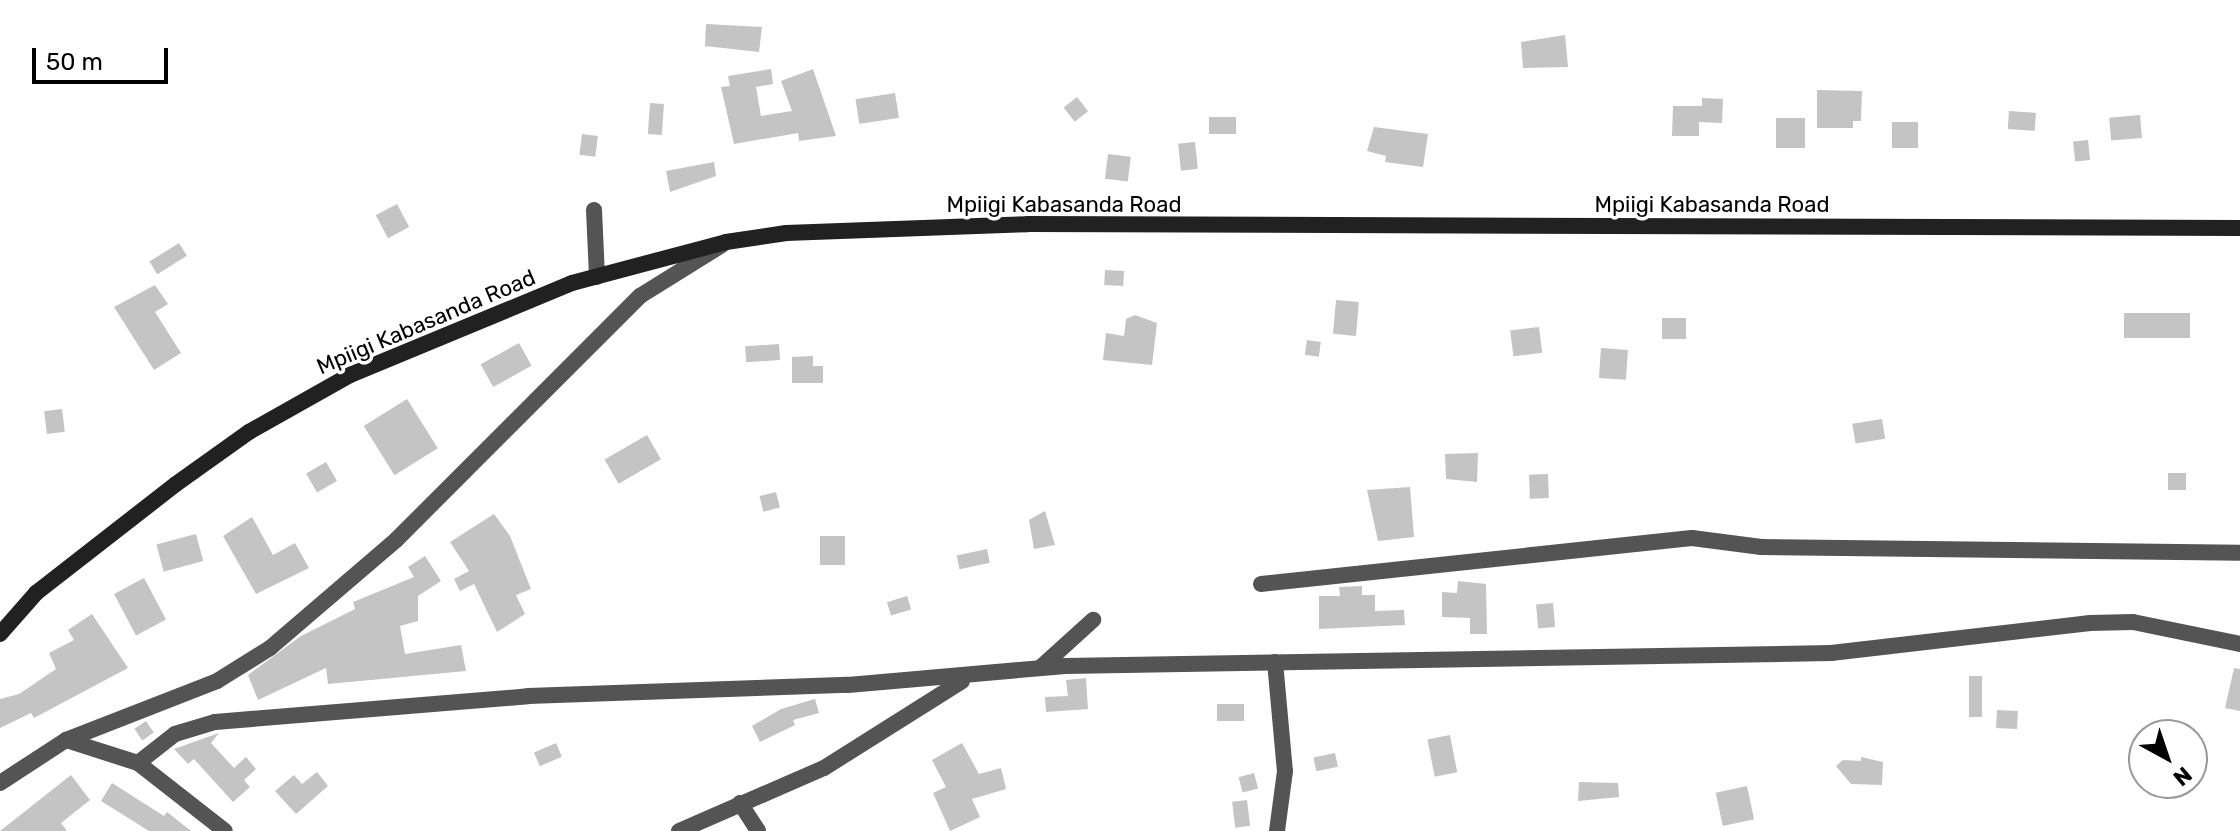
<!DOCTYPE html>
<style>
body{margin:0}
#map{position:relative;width:2240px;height:831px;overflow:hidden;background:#fff;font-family:Rubik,sans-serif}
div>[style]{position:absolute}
.building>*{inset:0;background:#c4c4c4;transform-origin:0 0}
.minor>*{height:16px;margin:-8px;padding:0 8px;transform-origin:8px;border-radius:8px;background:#545454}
.secondary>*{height:16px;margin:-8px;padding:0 8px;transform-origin:8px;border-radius:8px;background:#212121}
span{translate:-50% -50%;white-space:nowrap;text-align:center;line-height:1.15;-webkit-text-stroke:7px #fff;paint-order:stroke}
.street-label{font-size:22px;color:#000}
.north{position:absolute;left:2128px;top:719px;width:80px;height:80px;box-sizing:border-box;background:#fff;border:2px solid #999;border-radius:50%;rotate:140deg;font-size:22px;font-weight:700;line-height:32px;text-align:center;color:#000}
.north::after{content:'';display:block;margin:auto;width:28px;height:36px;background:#000;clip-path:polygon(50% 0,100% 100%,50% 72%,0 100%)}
.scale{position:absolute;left:32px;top:48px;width:136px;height:36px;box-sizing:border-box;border:4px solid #000;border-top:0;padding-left:10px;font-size:24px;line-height:28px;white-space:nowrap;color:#000;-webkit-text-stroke:6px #fff;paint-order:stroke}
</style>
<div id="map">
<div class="building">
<div style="clip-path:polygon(706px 24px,762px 27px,759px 52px,705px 46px)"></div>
<div style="clip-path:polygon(1565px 35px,1568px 67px,1523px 68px,1521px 42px)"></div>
<div style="clip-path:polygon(771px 69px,773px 84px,756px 87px,761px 116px,792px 111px,781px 81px,813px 69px,836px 136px,799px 141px,798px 133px,734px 144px,721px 87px,730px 86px,728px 76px)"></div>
<div style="clip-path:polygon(1817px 90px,1862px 91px,1861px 121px,1853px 121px,1853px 128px,1817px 128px)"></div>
<div style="left:895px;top:93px;width:25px;height:40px;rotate:81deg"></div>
<div style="left:1077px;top:97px;width:18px;height:17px;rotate:52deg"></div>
<div style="clip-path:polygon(1702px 98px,1723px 99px,1722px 123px,1699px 122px,1699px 136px,1672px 136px,1673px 106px,1702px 106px)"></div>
<div style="left:650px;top:103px;width:14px;height:31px;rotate:4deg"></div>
<div style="left:2009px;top:111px;width:27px;height:18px;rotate:4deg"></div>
<div style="left:2140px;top:115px;width:23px;height:31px;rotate:85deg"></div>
<div style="left:1209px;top:117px;width:27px;height:17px"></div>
<div style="left:1776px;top:118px;width:29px;height:30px"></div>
<div style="left:1892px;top:122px;width:26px;height:26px"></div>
<div style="clip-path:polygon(1374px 127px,1428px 134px,1423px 167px,1385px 162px,1386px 156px,1367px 151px)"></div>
<div style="left:582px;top:134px;width:16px;height:21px;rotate:7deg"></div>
<div style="left:2088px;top:140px;width:20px;height:15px;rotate:84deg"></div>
<div style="left:1195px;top:142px;width:27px;height:17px;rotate:84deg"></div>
<div style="left:1108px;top:154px;width:23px;height:25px;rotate:7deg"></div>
<div style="clip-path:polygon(714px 162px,716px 176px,670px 192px,666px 171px)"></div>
<div style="left:397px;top:204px;width:26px;height:24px;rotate:62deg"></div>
<div style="left:179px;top:243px;width:15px;height:35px;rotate:58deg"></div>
<div style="left:1105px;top:270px;width:19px;height:15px;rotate:3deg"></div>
<div style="clip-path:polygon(155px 285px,168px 304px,155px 312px,181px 353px,154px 370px,114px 307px)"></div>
<div style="left:1336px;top:300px;width:23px;height:34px;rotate:5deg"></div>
<div style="left:2124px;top:313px;width:66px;height:25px"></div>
<div style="clip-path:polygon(1135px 315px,1157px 323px,1152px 365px,1103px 360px,1106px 333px,1124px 336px,1126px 319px)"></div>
<div style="left:1662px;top:318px;width:24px;height:21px"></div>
<div style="left:1539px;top:327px;width:26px;height:29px;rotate:83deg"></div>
<div style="left:1307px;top:340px;width:14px;height:15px;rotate:8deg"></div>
<div style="left:519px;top:343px;width:26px;height:44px;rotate:61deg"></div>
<div style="left:779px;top:344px;width:16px;height:34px;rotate:86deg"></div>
<div style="left:1601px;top:348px;width:27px;height:30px;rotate:4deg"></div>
<div style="clip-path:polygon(813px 356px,813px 366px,823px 366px,823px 383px,792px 383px,792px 357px)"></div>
<div style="left:407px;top:399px;width:58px;height:51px;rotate:58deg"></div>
<div style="left:62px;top:409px;width:23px;height:18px;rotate:83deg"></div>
<div style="left:1882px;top:419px;width:20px;height:30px;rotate:81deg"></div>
<div style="left:647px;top:435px;width:28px;height:49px;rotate:60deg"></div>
<div style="clip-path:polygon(1478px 453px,1477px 482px,1446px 479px,1445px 454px)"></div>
<div style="left:326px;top:462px;width:22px;height:23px;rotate:60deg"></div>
<div style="left:2168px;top:473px;width:18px;height:17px"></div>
<div style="left:1548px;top:474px;width:24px;height:19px;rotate:88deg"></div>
<div style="clip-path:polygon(1410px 487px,1414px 537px,1378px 541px,1367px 490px)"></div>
<div style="left:776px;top:492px;width:16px;height:17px;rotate:76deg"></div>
<div style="clip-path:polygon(1045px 511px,1055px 545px,1034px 549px,1029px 520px)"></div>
<div style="clip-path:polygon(494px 514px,510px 536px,531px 589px,516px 595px,525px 614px,497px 632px,474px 584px,460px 591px,454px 579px,469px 571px,450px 542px)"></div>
<div style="clip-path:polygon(252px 517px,273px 555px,295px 543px,309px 568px,256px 594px,223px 536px)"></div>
<div style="left:196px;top:534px;width:28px;height:41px;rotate:75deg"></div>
<div style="left:820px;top:536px;width:25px;height:29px"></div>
<div style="left:987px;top:549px;width:14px;height:31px;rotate:78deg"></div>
<div style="clip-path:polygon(425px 556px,441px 581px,418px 596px,418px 621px,400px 626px,405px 654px,461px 645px,466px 671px,328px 684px,326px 668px,258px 700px,248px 675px,301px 636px,355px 609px,353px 602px,414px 577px,408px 567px)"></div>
<div style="left:144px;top:578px;width:47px;height:34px;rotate:62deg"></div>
<div style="clip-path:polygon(1458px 581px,1486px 584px,1487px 634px,1470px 634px,1470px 618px,1442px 617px,1442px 592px,1457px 593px)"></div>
<div style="clip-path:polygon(1362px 586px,1362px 595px,1375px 595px,1375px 611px,1404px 610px,1405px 625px,1319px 629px,1319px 596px,1340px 596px,1339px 587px)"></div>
<div style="left:907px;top:596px;width:14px;height:21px;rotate:73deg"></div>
<div style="left:1553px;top:603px;width:24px;height:17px;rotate:85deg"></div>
<div style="clip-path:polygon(92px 614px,128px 668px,34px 718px,31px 713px,0 728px,0 699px,19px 694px,56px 669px,49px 653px,74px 640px,68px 630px)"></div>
<div style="clip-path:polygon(2234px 668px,2240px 669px,2240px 711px,2225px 708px)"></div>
<div style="left:1969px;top:676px;width:13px;height:41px"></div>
<div style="clip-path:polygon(1086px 678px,1088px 709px,1046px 712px,1045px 697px,1068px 696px,1066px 680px)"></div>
<div style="clip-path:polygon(815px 699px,819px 713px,793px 720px,795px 725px,760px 742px,752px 726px,781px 709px)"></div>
<div style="left:1244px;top:704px;width:17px;height:27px;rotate:90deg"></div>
<div style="left:1997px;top:710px;width:21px;height:18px;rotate:3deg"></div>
<div style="left:146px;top:721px;width:14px;height:14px;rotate:56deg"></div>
<div style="clip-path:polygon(219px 733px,211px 743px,234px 768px,246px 757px,256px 769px,244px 780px,250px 787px,233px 802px,194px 759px,188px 764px,174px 749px)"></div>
<div style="left:1450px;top:735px;width:38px;height:23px;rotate:79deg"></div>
<div style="left:556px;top:743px;width:15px;height:24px;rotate:67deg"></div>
<div style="clip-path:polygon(962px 743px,979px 774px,1001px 768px,1006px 789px,972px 799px,980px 817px,950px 831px,933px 793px,946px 787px,932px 760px)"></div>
<div style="left:1335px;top:753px;width:14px;height:22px;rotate:78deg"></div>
<div style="clip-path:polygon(1861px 757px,1883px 762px,1882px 785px,1851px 784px,1836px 766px,1843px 760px,1861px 761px)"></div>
<div style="clip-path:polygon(317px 772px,328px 786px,296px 814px,275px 791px,294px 775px,302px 784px)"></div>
<div style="left:1254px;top:773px;width:16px;height:16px;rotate:75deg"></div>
<div style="clip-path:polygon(71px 775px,90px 800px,61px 823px,67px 831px,0 831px)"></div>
<div style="clip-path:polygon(1579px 782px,1618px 783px,1619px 797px,1578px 801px)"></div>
<div style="clip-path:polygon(112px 783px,164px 816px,167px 812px,191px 831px,149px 831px,101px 801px)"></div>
<div style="left:1747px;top:786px;width:34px;height:32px;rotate:78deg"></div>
<div style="left:1247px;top:800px;width:26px;height:15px;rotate:83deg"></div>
</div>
<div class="minor">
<div style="left:594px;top:210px;width:67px;rotate:87.4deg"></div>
<div style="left:1261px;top:584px;width:433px;rotate:-6.1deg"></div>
<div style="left:1692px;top:538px;width:70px;rotate:7.4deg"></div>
<div style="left:1761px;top:547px;width:479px;rotate:0.7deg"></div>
<div style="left:1275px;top:662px;width:109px;rotate:84.8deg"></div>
<div style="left:1285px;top:771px;width:61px;rotate:97.6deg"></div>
<div style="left:1040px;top:668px;width:72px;rotate:-42.2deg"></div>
<div style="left:66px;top:740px;width:76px;rotate:17.7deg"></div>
<div style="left:138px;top:763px;width:110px;rotate:38deg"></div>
<div style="left:138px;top:763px;width:47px;rotate:-38.1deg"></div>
<div style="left:175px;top:734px;width:42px;rotate:-16.7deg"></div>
<div style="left:215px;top:722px;width:314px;rotate:-4.7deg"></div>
<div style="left:528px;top:696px;width:320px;rotate:-2deg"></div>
<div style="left:848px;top:685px;width:218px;rotate:-5deg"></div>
<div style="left:1065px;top:666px;width:766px;rotate:-0.97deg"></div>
<div style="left:1831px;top:653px;width:261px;rotate:-6.6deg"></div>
<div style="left:2090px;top:623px;width:43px;rotate:-1.3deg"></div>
<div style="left:2133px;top:622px;width:109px;rotate:11.6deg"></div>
<div style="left:0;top:783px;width:79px;rotate:-33.1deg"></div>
<div style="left:66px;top:740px;width:162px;rotate:-21.3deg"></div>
<div style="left:217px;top:681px;width:62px;rotate:-31.9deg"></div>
<div style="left:270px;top:648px;width:167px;rotate:-40.6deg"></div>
<div style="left:397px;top:539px;width:344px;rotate:-45deg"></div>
<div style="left:640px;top:296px;width:97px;rotate:-31.9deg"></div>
<div style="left:740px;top:803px;width:33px;rotate:57deg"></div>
<div style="left:679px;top:831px;width:158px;rotate:-23.5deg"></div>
<div style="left:824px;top:768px;width:163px;rotate:-32.2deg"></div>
</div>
<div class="secondary">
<div style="left:0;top:634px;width:55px;rotate:-48.7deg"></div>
<div style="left:36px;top:593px;width:177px;rotate:-37.9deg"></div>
<div style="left:176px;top:484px;width:90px;rotate:-35.5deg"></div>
<div style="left:249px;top:432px;width:116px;rotate:-29.4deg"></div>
<div style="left:350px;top:375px;width:240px;rotate:-22.5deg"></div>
<div style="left:572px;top:283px;width:159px;rotate:-14.9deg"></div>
<div style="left:726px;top:242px;width:61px;rotate:-8.5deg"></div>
<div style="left:786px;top:233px;width:242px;rotate:-2.1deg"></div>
<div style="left:1028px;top:224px;width:1212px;rotate:0.19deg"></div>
</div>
<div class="street-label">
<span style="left:1064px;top:205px">Mpiigi Kabasanda Road</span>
<span style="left:1712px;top:205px">Mpiigi Kabasanda Road</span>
<span style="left:426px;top:322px;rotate:-23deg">Mpiigi Kabasanda Road</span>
</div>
<div class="north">N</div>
<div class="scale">50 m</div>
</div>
